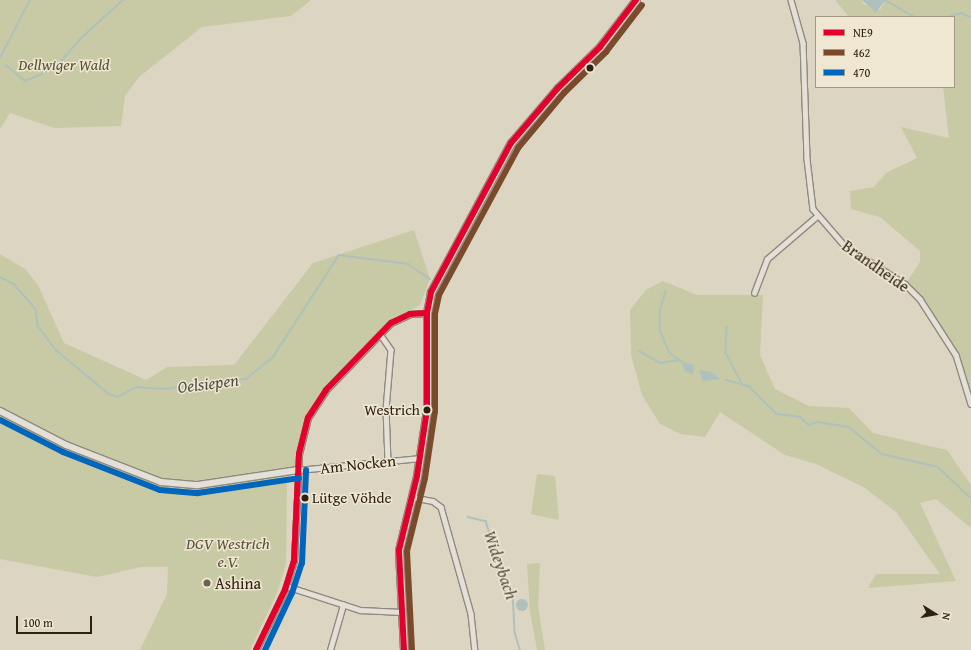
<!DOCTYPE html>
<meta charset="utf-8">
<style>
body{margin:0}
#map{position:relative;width:971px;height:650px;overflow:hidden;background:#dcd5c2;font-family:"Gentium Book Plus",serif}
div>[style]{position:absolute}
.green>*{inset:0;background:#c8c9a5}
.water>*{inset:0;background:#aec1bc}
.round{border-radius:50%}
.stream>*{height:1.5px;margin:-0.75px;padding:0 0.75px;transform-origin:0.75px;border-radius:0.75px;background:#aec1bc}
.roads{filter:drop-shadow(1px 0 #908a7e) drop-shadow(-1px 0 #908a7e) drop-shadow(0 1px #908a7e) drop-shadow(0 -1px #908a7e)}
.minor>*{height:4.5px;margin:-2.25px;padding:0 2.25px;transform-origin:2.25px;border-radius:2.25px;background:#e4e0d7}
.tertiary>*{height:6px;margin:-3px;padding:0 3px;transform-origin:3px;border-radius:3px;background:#e4e0d7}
.secondary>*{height:7px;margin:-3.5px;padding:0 3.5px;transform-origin:3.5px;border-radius:3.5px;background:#e4e0d7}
.bus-1>*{height:6px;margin:-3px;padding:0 3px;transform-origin:3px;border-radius:3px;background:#e4002b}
.bus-2>*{height:6px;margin:-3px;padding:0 3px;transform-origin:3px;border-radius:3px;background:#7a4b2a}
.bus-3>*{height:6px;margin:-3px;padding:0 3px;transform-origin:3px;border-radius:3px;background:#0065bd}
.dots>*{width:11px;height:11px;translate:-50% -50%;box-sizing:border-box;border:2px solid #efe7d1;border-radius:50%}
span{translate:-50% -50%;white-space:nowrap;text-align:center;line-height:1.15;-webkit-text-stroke:3px #efe7d1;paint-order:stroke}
.bus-label{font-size:15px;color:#2f2111}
.right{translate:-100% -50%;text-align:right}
.left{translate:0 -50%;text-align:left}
.park-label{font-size:16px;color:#585036;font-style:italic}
.street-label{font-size:16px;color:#2f2111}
.poi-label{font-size:16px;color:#2f2111}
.water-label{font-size:17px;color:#4f4e43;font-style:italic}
.legend{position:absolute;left:815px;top:16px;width:140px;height:72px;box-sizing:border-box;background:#efe7d1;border:1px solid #a29884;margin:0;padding:5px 7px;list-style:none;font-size:12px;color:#2f2111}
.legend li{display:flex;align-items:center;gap:8px;height:20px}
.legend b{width:20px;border:1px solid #a29884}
.north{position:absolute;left:915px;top:594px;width:40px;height:40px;-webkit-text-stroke:3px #efe7d1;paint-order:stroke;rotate:101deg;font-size:11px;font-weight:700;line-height:16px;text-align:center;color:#2f2111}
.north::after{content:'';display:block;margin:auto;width:14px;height:18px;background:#2f2111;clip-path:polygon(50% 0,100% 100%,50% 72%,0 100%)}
.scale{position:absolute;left:16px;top:616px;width:76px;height:18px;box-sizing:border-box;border:2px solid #2f2111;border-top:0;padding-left:5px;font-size:12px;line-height:14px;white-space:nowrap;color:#2f2111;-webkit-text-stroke:3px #efe7d1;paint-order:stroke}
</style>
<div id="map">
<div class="green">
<div style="clip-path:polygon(0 0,311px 0,291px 16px,202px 27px,139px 77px,125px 96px,121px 126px,54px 128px,10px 113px,0 129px)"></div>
<div style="clip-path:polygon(835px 0,862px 0,863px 4px,880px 10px,885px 0,971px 0,971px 391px,954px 346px,907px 282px,920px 262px,920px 251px,880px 217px,851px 209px,850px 191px,874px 187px,886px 173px,917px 158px,901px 127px,949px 138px,943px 87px,954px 87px,954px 17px,849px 17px)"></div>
<div style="clip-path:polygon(414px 230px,430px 279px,420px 305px,397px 318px,326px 390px,314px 407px,302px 438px,298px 470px,290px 471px,287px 480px,277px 481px,287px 481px,286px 564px,277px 593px,250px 650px,140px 650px,167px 594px,168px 567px,141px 567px,97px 577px,0 559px,0 254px,25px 269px,38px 285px,64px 343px,146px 380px,167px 367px,234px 365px,313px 263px)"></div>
<div style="clip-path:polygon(663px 281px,697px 295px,763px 295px,760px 355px,775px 389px,809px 406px,849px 408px,873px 433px,947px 450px,971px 485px,971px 528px,936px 499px,920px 503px,956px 581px,868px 588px,876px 574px,940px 574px,896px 512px,865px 488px,816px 464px,785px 455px,720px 412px,705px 437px,681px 434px,660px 424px,642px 395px,631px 355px,630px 310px,646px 290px)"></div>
<div style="clip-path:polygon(537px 474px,555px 476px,559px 520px,531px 514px)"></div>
<div style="clip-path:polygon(540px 563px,538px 606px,545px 650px,537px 650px,530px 612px,527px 564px)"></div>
</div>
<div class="water">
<div style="clip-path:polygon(862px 0,885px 0,876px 13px)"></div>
<div style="clip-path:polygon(681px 361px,694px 365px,693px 374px,685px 371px)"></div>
<div style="clip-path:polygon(699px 370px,712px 372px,720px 379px,703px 381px)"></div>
<div class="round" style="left:516px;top:599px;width:12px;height:12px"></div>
</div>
<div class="stream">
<div style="left:885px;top:0;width:34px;rotate:30deg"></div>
<div style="left:948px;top:17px;width:14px;rotate:-17deg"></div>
<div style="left:961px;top:13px;width:11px;rotate:22deg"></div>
<div style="left:0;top:58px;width:65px;rotate:-62.7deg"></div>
<div style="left:6px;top:65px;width:25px;rotate:40deg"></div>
<div style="left:25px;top:81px;width:16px;rotate:-22deg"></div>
<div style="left:40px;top:75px;width:22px;rotate:-30deg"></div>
<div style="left:59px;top:64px;width:31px;rotate:-50deg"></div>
<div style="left:79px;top:40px;width:59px;rotate:-42.3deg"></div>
<div style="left:0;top:277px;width:16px;rotate:27deg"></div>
<div style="left:14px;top:284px;width:33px;rotate:49deg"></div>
<div style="left:36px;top:309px;width:17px;rotate:83deg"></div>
<div style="left:38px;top:326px;width:30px;rotate:53deg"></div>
<div style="left:56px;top:350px;width:69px;rotate:39.7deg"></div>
<div style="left:109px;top:394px;width:9px;rotate:18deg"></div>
<div style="left:118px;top:397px;width:21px;rotate:-29deg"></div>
<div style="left:136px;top:387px;width:27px;rotate:4deg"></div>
<div style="left:163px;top:389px;width:84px;rotate:-6.9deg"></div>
<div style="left:246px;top:379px;width:35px;rotate:-39deg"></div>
<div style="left:273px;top:357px;width:121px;rotate:-57.1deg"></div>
<div style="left:339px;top:255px;width:70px;rotate:7.4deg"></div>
<div style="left:408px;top:264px;width:27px;rotate:34deg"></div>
<div style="left:666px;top:291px;width:22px;rotate:106deg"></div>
<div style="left:660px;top:312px;width:18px;rotate:90deg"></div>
<div style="left:660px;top:330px;width:25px;rotate:67deg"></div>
<div style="left:670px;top:353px;width:14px;rotate:36deg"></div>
<div style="left:727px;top:326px;width:27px;rotate:92deg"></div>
<div style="left:726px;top:353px;width:36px;rotate:62deg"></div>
<div style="left:639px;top:351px;width:25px;rotate:29deg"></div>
<div style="left:661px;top:363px;width:18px;rotate:-9deg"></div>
<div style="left:726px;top:380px;width:24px;rotate:15deg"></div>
<div style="left:749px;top:386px;width:40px;rotate:45deg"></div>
<div style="left:777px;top:414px;width:23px;rotate:7deg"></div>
<div style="left:800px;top:417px;width:12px;rotate:42deg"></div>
<div style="left:809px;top:425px;width:9px;rotate:-18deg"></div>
<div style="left:818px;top:422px;width:31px;rotate:9deg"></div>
<div style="left:849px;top:427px;width:43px;rotate:39.3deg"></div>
<div style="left:882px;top:454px;width:57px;rotate:13.1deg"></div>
<div style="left:938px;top:467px;width:45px;rotate:43.2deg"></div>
<div style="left:468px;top:517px;width:18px;rotate:13deg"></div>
<div style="left:486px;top:521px;width:39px;rotate:73deg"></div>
<div style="left:497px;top:558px;width:38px;rotate:65deg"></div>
<div style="left:513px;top:593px;width:39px;rotate:87deg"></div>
<div style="left:515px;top:632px;width:19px;rotate:74deg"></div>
</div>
<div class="roads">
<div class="minor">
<div style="left:791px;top:0;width:45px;rotate:74.4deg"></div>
<div style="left:803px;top:43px;width:116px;rotate:88deg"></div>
<div style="left:807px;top:159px;width:50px;rotate:83.2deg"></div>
<div style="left:813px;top:209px;width:49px;rotate:49.1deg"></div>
<div style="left:845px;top:246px;width:71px;rotate:32.3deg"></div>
<div style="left:905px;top:284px;width:21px;rotate:45deg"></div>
<div style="left:920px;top:299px;width:67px;rotate:57.3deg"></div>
<div style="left:956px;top:355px;width:51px;rotate:73deg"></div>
<div style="left:754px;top:293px;width:36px;rotate:-69deg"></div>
<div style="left:767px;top:259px;width:66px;rotate:-40.7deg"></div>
<div style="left:380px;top:334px;width:19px;rotate:55deg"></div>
<div style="left:391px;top:350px;width:59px;rotate:94.8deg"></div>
<div style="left:386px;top:409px;width:51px;rotate:87.8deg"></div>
<div style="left:298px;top:470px;width:123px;rotate:-5.6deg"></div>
<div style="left:412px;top:497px;width:21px;rotate:11deg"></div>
<div style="left:433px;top:501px;width:10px;rotate:37deg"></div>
<div style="left:441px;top:507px;width:111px;rotate:74.3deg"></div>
<div style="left:471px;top:614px;width:36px;rotate:84deg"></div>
<div style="left:286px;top:586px;width:78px;rotate:18deg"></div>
<div style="left:360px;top:610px;width:42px;rotate:2.7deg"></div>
<div style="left:256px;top:650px;width:67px;rotate:-64.2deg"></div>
<div style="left:285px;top:590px;width:30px;rotate:-73deg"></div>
<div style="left:294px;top:561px;width:107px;rotate:-87.3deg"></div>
<div style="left:299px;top:454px;width:37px;rotate:-76deg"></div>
<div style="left:308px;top:418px;width:33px;rotate:-57deg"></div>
<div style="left:326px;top:390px;width:93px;rotate:-45.9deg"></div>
<div style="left:391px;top:323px;width:21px;rotate:-25deg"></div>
<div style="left:410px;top:314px;width:17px;rotate:-3deg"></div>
<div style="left:330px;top:650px;width:47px;rotate:-73.9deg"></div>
</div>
<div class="tertiary">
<div style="left:0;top:411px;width:74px;rotate:27.3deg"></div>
<div style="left:66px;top:445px;width:102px;rotate:21.3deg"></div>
<div style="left:161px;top:482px;width:37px;rotate:5deg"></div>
<div style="left:198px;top:485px;width:101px;rotate:-8.5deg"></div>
</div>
<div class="secondary">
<div style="left:404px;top:650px;width:100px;rotate:-92.9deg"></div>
<div style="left:399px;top:550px;width:76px;rotate:-76.3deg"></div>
<div style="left:417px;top:476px;width:67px;rotate:-81.4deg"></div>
<div style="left:427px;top:410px;width:97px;rotate:-90deg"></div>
<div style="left:427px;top:313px;width:21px;rotate:-79deg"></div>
<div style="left:431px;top:292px;width:169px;rotate:-61.8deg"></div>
<div style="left:511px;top:143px;width:72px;rotate:-49.5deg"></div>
<div style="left:558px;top:88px;width:59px;rotate:-44.3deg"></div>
<div style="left:600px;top:47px;width:59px;rotate:-52.5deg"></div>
</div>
</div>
<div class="bus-1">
<div style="left:256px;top:650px;width:67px;rotate:-64.2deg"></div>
<div style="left:285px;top:590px;width:30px;rotate:-73deg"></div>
<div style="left:294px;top:561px;width:107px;rotate:-87.3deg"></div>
<div style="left:299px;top:454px;width:37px;rotate:-76deg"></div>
<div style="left:308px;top:418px;width:33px;rotate:-57deg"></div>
<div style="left:326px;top:390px;width:93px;rotate:-45.9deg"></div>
<div style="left:391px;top:323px;width:21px;rotate:-25deg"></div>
<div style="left:410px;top:314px;width:17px;rotate:-3deg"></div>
<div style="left:404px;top:650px;width:100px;rotate:-92.9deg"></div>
<div style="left:399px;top:550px;width:76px;rotate:-76.3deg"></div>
<div style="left:417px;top:476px;width:67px;rotate:-81.4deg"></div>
<div style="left:427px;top:410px;width:97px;rotate:-90deg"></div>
<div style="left:427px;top:313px;width:21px;rotate:-79deg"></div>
<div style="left:431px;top:292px;width:169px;rotate:-61.8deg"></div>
<div style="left:511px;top:143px;width:72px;rotate:-49.5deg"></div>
<div style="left:558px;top:88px;width:59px;rotate:-44.3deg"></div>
<div style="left:600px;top:47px;width:59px;rotate:-52.5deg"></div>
</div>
<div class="bus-2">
<div style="left:412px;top:650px;width:99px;rotate:-92.9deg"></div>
<div style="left:407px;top:551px;width:75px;rotate:-76.1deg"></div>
<div style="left:425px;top:478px;width:68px;rotate:-81.5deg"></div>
<div style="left:435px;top:411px;width:97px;rotate:-90deg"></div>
<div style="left:435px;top:314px;width:19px;rotate:-78deg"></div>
<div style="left:439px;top:295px;width:167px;rotate:-61.7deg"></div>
<div style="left:518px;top:148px;width:72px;rotate:-50.1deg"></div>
<div style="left:564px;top:93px;width:59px;rotate:-44.3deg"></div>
<div style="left:606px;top:52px;width:59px;rotate:-52.5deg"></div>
</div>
<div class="bus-3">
<div style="left:0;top:420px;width:71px;rotate:26.9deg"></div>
<div style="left:63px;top:452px;width:104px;rotate:21.4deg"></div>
<div style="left:160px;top:490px;width:38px;rotate:5deg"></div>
<div style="left:198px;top:493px;width:102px;rotate:-8.4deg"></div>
<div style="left:265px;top:650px;width:63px;rotate:-64.7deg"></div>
<div style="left:292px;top:593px;width:32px;rotate:-72deg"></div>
<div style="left:302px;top:563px;width:93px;rotate:-87.5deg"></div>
</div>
<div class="dots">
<div style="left:590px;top:68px;background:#2f2111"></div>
<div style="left:427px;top:410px;background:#2f2111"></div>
<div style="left:305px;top:498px;background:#2f2111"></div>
<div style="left:207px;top:583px;background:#6c604f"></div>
</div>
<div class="bus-label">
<span class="right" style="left:420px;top:410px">Westrich</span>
<span class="left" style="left:312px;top:498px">Lütge Vöhde</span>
</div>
<div class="park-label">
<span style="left:64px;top:64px">Dellwiger Wald</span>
<span style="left:228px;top:552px">DGV Westrich<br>e.V.</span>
</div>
<div class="street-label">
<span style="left:876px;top:266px;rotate:35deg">Brandheide</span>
<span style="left:358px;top:464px;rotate:-6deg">Am Nocken</span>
</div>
<div class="poi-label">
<span class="left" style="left:215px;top:583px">Ashina</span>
</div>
<div class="water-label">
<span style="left:208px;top:383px;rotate:-7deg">Oelsiepen</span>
<span style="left:501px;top:565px;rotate:71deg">Wideybach</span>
</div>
<ul class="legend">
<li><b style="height:5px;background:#e4002b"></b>NE9</li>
<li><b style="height:5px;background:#7a4b2a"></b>462</li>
<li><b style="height:5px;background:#0065bd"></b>470</li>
</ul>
<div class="north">N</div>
<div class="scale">100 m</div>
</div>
